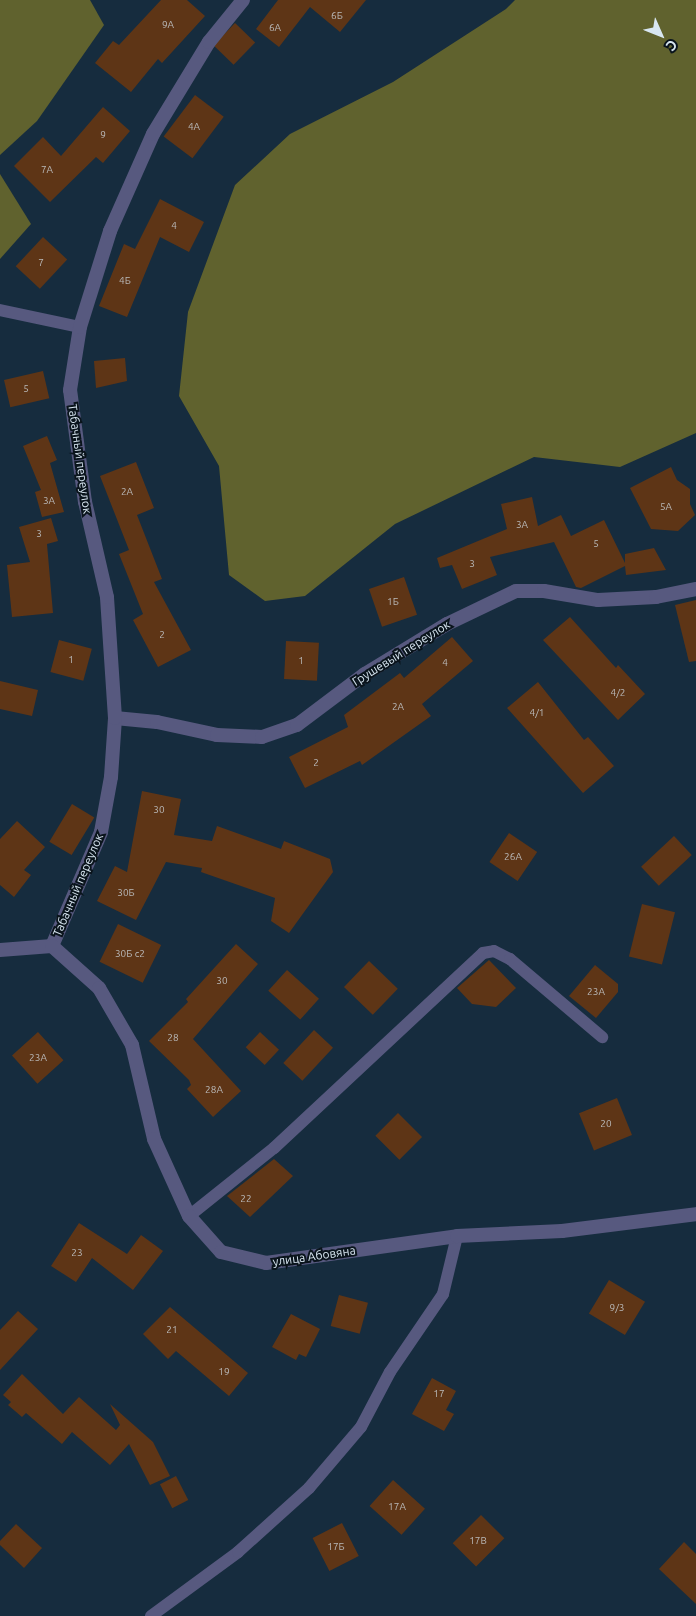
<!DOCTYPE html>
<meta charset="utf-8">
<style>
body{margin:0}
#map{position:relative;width:696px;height:1616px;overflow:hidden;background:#162c3e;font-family:Ubuntu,sans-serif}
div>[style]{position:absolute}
.forest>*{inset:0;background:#60622e}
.building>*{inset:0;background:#5e3516;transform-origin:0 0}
.service>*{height:12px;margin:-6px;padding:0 6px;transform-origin:6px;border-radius:6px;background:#57597f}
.minor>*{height:14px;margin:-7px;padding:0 7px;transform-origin:7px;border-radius:7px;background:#57597f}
.tertiary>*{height:14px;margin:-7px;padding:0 7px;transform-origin:7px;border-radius:7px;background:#57597f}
span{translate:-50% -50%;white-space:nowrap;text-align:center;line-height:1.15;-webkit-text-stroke:4px #0a141c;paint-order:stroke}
.number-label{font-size:10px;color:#bababa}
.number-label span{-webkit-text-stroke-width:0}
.street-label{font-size:12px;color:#d8e6f1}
.north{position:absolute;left:636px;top:10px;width:50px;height:50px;-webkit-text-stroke:4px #0a141c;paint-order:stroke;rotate:134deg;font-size:14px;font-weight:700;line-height:20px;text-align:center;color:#d8e6f1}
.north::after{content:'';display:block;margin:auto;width:18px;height:22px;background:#d8e6f1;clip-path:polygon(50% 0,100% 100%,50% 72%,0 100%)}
</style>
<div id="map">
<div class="forest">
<div style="clip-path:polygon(0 0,90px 0,104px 25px,37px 121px,0 155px)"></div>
<div style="clip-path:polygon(515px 0,696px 0,696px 433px,620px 467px,534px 457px,395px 524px,305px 596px,265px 601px,229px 575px,219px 466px,179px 396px,188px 312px,235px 185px,290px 134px,393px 82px,506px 9px)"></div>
<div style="clip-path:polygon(0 174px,31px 224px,0 259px)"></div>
</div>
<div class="building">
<div style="clip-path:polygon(161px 0,187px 0,205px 16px,162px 63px,158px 59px,131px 92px,95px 63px,113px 41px,119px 45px)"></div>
<div style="clip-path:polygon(278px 0,366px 0,340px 32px,310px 7px,279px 47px,256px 29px)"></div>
<div style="left:235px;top:23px;width:28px;height:31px;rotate:44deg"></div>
<div style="left:195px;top:95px;width:36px;height:52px;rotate:37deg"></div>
<div style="clip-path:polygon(103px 107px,130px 131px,103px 163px,96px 157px,50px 202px,14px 166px,43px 137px,61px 156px)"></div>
<div style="clip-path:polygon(160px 199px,204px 222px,189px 252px,160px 237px,127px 317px,99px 306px,124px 244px,135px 249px)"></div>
<div style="left:43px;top:237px;width:33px;height:40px;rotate:43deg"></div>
<div style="clip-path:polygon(125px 358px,127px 381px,96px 388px,94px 361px)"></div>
<div style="left:43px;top:371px;width:28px;height:40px;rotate:77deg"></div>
<div style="clip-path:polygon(47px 436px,57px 460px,50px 463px,64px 512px,42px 517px,35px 492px,41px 490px,23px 446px)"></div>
<div style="clip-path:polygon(136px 462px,154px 508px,137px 515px,162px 579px,154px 582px,191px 650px,158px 667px,133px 620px,143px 614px,119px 554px,129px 550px,100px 476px)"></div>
<div style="clip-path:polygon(671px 467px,677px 480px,690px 489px,690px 504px,695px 515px,678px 531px,651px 529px,630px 488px)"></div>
<div style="clip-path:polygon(532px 497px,538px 526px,561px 515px,571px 536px,604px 520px,625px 563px,625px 554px,654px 548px,666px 570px,626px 575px,625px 566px,581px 588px,576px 587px,554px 542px,490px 557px,497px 575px,462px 589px,452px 565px,440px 568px,437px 558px,507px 529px,501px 504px)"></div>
<div style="clip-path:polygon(51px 518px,58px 541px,47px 544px,53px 613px,12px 617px,7px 565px,30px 562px,19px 527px)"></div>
<div style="left:404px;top:577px;width:40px;height:37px;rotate:71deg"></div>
<div style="clip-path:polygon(696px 600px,696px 661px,689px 662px,675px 605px)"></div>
<div style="clip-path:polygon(570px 617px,616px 668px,618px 665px,645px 694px,618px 720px,543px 640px)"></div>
<div style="clip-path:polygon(452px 637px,473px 661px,422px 704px,431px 716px,362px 765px,360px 761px,305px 788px,289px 757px,348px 727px,344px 715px,400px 673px,404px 678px)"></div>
<div style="left:59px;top:640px;width:34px;height:33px;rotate:15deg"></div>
<div style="left:286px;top:641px;width:33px;height:38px;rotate:3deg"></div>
<div style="clip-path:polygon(0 681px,38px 690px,32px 716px,0 709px)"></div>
<div style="clip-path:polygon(538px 682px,584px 740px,588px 737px,614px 766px,583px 793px,507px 708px)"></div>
<div style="clip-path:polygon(142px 791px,181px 799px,174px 835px,212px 841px,217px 826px,281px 849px,284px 841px,330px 859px,333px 872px,289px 933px,271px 921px,275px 898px,201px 872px,202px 868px,166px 862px,136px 920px,97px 901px,115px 866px,127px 872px)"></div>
<div style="left:72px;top:804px;width:26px;height:44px;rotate:31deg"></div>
<div style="clip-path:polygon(17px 821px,45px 847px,24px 870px,31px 875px,14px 897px,0 885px,0 839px)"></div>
<div style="left:509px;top:833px;width:34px;height:35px;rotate:34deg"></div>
<div style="left:674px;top:836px;width:26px;height:45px;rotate:47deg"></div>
<div style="left:642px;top:904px;width:34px;height:54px;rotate:14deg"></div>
<div style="left:118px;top:924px;width:48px;height:42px;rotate:26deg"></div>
<div style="clip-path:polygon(236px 944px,258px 964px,193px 1039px,241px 1091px,213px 1117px,187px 1089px,191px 1085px,189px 1080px,149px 1041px,188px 1002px,186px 999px)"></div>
<div style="clip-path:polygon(489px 960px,516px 988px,496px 1007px,472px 1004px,457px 988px)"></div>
<div style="left:369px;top:961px;width:40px;height:36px;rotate:44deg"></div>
<div style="clip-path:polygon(595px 965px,618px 984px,618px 992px,596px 1018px,569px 996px)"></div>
<div style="left:287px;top:970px;width:43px;height:28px;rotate:42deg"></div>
<div style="left:314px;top:1030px;width:26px;height:45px;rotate:43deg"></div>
<div style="left:38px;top:1032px;width:38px;height:35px;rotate:48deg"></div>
<div style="left:260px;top:1032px;width:26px;height:21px;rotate:43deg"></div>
<div style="left:617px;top:1098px;width:40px;height:41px;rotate:68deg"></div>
<div style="left:398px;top:1113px;width:34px;height:32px;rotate:45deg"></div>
<div style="clip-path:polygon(274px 1159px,293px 1176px,250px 1217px,227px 1196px)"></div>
<div style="clip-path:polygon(79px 1223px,127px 1254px,141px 1235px,163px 1251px,133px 1290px,92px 1258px,76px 1282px,51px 1266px)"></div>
<div style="left:609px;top:1280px;width:42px;height:39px;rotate:31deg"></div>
<div style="left:339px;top:1295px;width:30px;height:32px;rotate:15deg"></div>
<div style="clip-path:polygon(170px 1307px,248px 1373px,229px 1396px,176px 1351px,168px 1359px,143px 1334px)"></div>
<div style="clip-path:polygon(18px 1311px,38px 1329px,0 1370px,0 1330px)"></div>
<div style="clip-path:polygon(291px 1314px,320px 1329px,306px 1357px,299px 1354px,296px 1360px,272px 1347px)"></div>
<div style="clip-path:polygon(22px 1374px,63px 1414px,79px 1397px,116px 1430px,120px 1425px,110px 1404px,153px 1442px,170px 1476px,150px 1485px,129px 1444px,110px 1465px,72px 1432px,62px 1444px,26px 1413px,22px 1417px,8px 1405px,11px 1402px,3px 1395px)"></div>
<div style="clip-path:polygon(432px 1378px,456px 1391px,446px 1410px,454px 1414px,444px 1431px,412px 1414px)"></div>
<div style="left:176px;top:1476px;width:27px;height:18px;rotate:63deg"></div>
<div style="left:393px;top:1480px;width:43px;height:35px;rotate:42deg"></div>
<div style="left:481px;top:1515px;width:33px;height:40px;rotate:45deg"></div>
<div style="left:342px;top:1523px;width:37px;height:33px;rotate:63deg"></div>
<div style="clip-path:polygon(16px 1524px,42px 1548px,24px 1568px,0 1545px,0 1541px)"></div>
<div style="clip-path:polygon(684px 1542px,696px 1554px,696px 1604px,659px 1569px)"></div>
</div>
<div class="service">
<div style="left:0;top:310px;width:82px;rotate:12deg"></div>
<div style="left:189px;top:1216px;width:109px;rotate:-38.7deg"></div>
<div style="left:274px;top:1148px;width:286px;rotate:-43deg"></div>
<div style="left:483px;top:953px;width:11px;rotate:-10deg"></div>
<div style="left:494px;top:951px;width:18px;rotate:27deg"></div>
<div style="left:510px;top:959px;width:121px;rotate:40.3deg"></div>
<div style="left:151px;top:1616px;width:108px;rotate:-36.3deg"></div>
<div style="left:238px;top:1552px;width:96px;rotate:-42deg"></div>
<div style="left:309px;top:1488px;width:80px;rotate:-49.6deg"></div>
<div style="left:361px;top:1427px;width:62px;rotate:-62.2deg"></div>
<div style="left:390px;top:1372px;width:94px;rotate:-55.8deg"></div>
<div style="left:443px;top:1294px;width:60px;rotate:-76.4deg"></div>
</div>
<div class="minor">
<div style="left:115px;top:718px;width:42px;rotate:5.4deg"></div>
<div style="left:157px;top:722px;width:61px;rotate:12.2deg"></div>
<div style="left:217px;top:735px;width:45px;rotate:2.5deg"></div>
<div style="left:262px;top:737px;width:37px;rotate:-19deg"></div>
<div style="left:297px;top:725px;width:85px;rotate:-36.9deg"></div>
<div style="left:365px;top:674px;width:96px;rotate:-31.4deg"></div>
<div style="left:447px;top:624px;width:76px;rotate:-25.6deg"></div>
<div style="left:516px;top:591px;width:28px"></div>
<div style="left:544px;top:591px;width:55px;rotate:9.5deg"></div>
<div style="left:598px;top:600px;width:58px;rotate:-3deg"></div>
<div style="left:656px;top:597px;width:41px;rotate:-11.3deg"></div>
<div style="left:52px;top:946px;width:124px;rotate:-66.7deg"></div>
<div style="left:101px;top:832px;width:56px;rotate:-79.7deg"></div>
<div style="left:111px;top:777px;width:59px;rotate:-86.1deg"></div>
<div style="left:115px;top:718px;width:121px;rotate:-93.8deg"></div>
<div style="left:107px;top:597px;width:98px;rotate:-103deg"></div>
<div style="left:85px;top:502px;width:113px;rotate:-97.6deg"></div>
<div style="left:70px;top:390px;width:64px;rotate:-81deg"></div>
<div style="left:80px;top:327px;width:101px;rotate:-72.6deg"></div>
<div style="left:110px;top:231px;width:106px;rotate:-66.1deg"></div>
<div style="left:153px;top:134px;width:108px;rotate:-58.7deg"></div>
<div style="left:209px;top:42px;width:54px;rotate:-51deg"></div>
</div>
<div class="tertiary">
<div style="left:0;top:950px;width:52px;rotate:-4.4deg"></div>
<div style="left:52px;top:946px;width:63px;rotate:41.8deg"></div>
<div style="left:99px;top:988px;width:66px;rotate:59.9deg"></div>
<div style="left:132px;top:1045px;width:97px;rotate:76.8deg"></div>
<div style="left:154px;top:1139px;width:85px;rotate:65.6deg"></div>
<div style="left:189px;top:1216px;width:48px;rotate:48.4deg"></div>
<div style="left:221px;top:1252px;width:46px;rotate:13.7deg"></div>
<div style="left:266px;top:1263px;width:193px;rotate:-8deg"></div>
<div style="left:457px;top:1236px;width:105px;rotate:-2.7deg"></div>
<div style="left:562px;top:1231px;width:135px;rotate:-7.2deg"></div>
</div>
<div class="number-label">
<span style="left:337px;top:16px">6Б</span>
<span style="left:168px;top:25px">9А</span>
<span style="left:275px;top:28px">6А</span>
<span style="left:194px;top:127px">4А</span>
<span style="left:103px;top:135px">9</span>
<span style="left:47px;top:170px">7А</span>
<span style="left:174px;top:226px">4</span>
<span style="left:41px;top:263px">7</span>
<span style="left:125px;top:281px">4Б</span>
<span style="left:26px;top:389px">5</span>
<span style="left:127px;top:492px">2А</span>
<span style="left:49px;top:501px">3А</span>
<span style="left:666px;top:507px">5А</span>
<span style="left:522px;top:525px">3А</span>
<span style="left:39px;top:534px">3</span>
<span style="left:596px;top:544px">5</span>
<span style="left:472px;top:564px">3</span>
<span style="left:393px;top:602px">1Б</span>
<span style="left:162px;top:635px">2</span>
<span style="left:71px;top:660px">1</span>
<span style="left:301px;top:661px">1</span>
<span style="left:445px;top:663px">4</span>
<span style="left:618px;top:693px">4/2</span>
<span style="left:398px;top:707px">2А</span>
<span style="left:537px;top:713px">4/1</span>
<span style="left:316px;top:763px">2</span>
<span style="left:159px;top:810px">30</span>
<span style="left:513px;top:857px">26А</span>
<span style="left:126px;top:893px">30Б</span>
<span style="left:130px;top:954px">30Б с2</span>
<span style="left:222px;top:981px">30</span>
<span style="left:596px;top:992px">23А</span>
<span style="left:173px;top:1038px">28</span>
<span style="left:38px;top:1058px">23А</span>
<span style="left:214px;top:1090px">28А</span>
<span style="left:606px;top:1124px">20</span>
<span style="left:246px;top:1199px">22</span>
<span style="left:77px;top:1253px">23</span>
<span style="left:617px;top:1308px">9/3</span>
<span style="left:172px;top:1330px">21</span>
<span style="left:224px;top:1372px">19</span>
<span style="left:439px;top:1394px">17</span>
<span style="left:397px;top:1507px">17А</span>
<span style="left:478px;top:1541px">17В</span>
<span style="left:336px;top:1547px">17Б</span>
</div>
<div class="street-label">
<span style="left:80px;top:459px;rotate:82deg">Табачный переулок</span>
<span style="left:401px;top:653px;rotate:-32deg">Грушевый переулок</span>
<span style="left:78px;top:885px;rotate:-67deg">Табачный переулок</span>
<span style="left:314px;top:1256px;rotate:-8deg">улица Абовяна</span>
</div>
<div class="north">С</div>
</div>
